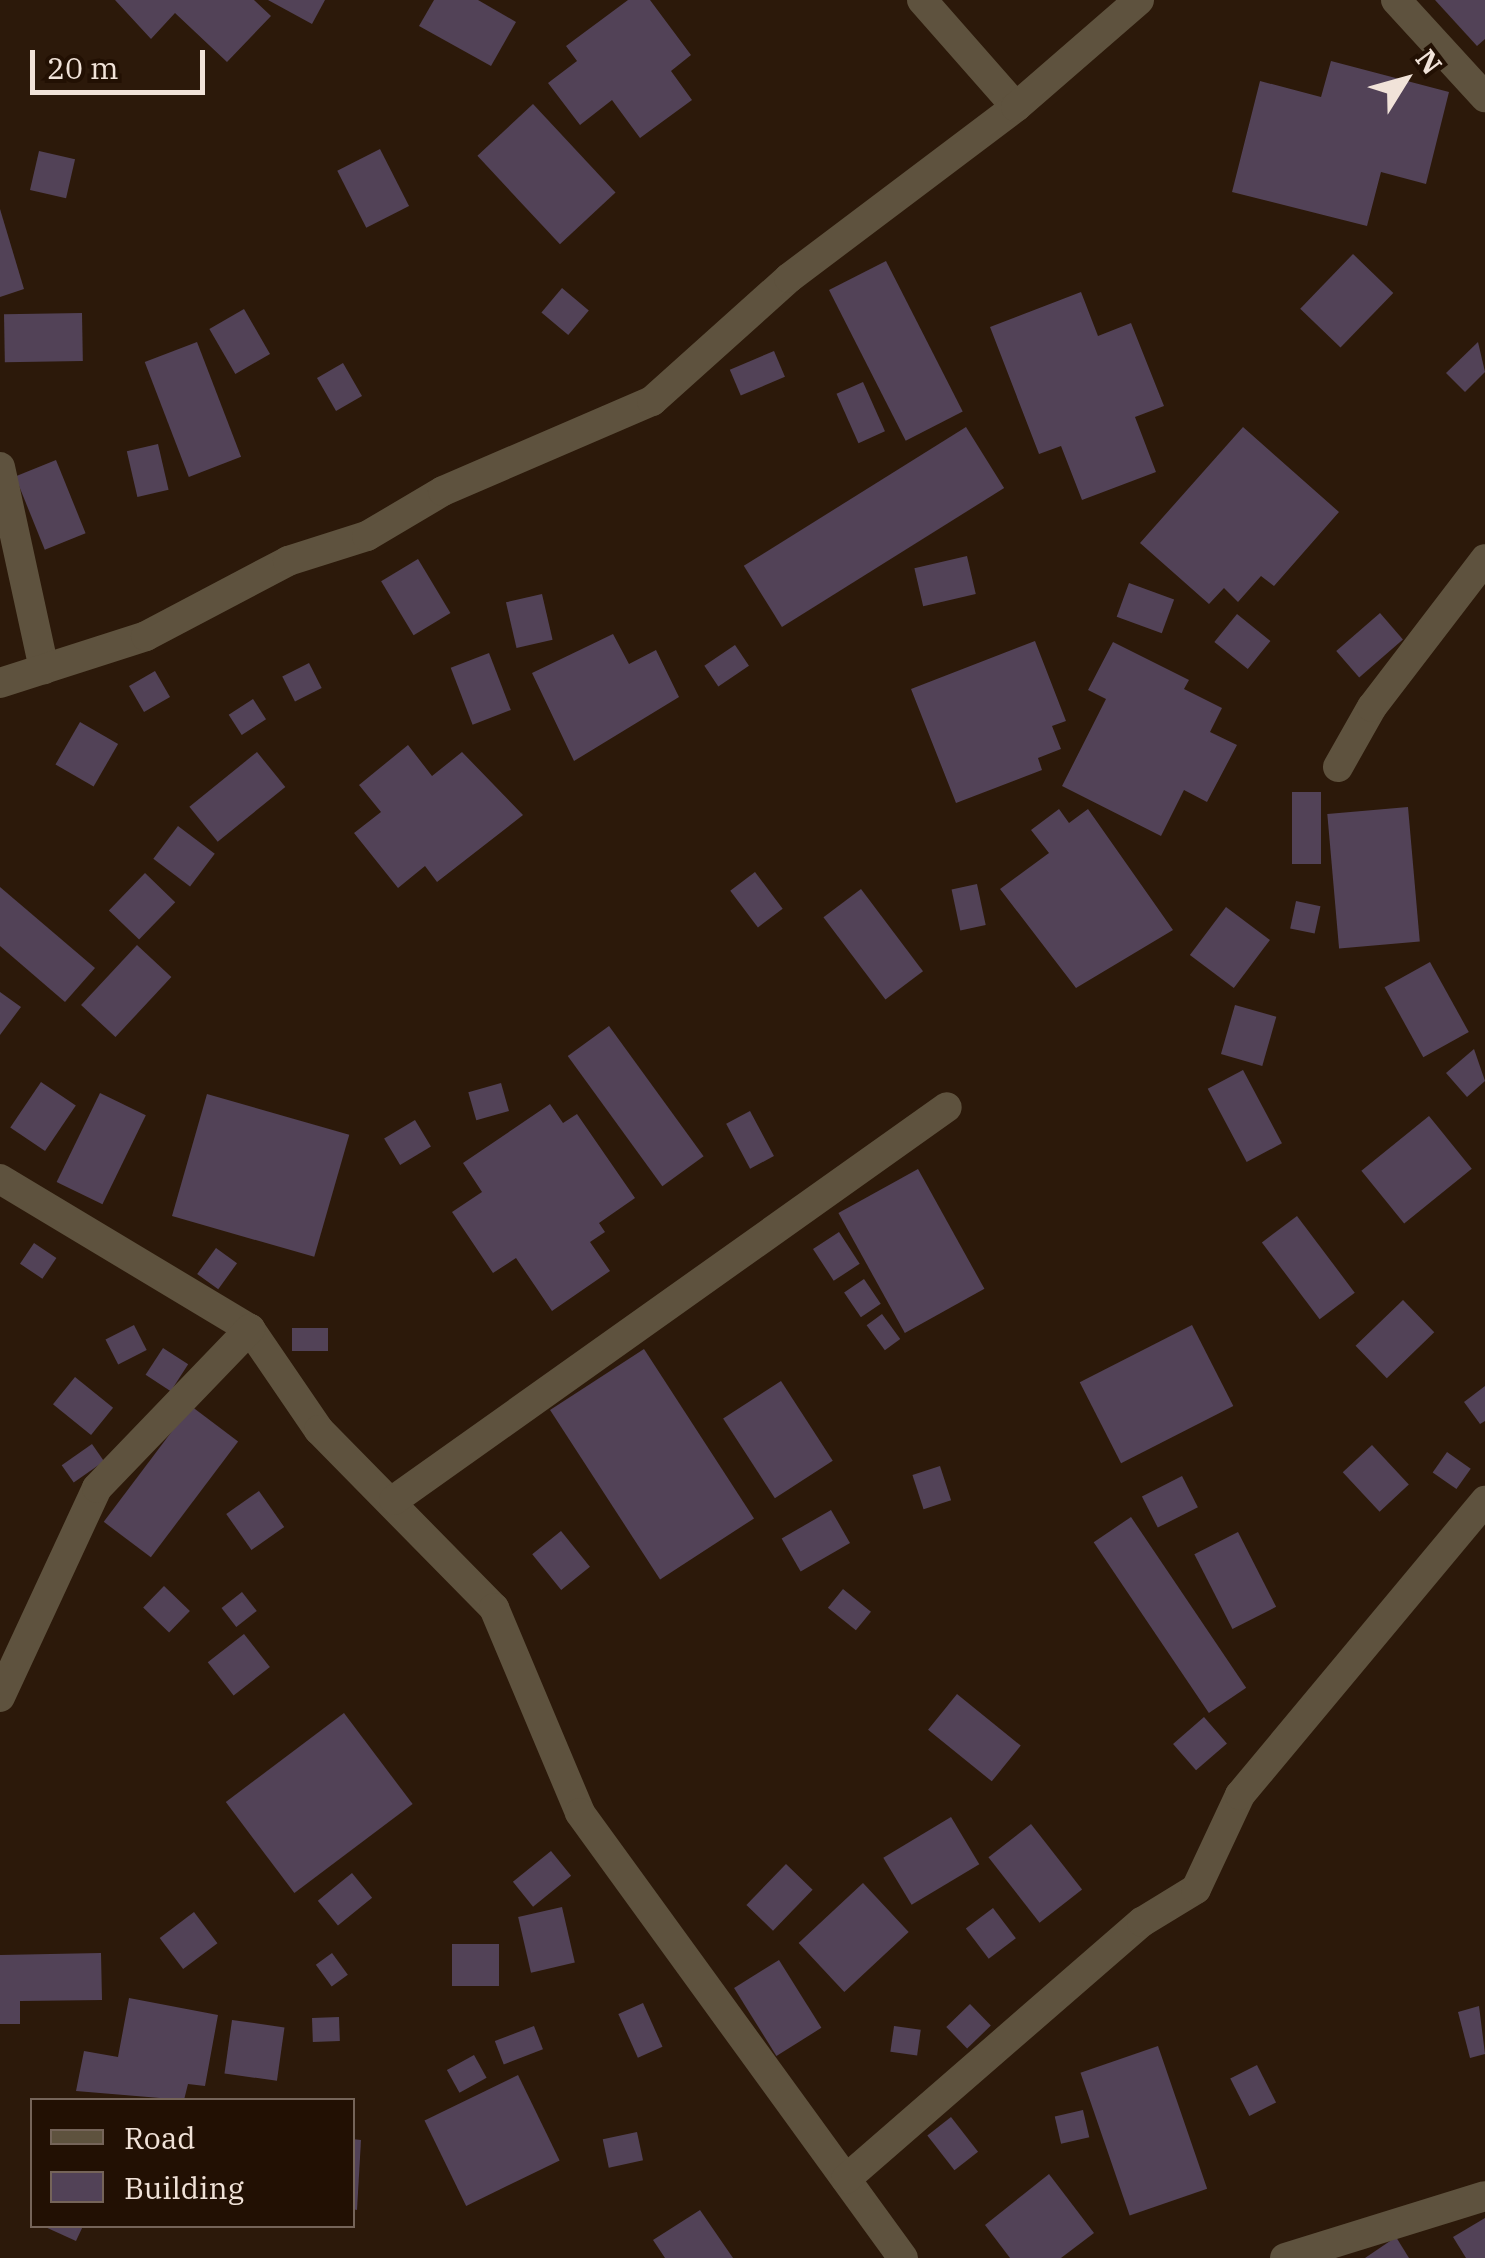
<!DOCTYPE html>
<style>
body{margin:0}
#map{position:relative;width:1485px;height:2258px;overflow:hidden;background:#2c190a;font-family:"IBM Plex Serif",serif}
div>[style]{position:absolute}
.building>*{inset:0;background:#524257;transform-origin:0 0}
.street>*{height:30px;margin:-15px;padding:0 15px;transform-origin:15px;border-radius:15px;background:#5e523e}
span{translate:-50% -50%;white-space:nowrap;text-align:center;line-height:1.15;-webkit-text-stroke:8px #221003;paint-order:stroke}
.legend{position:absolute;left:30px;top:2098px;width:325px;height:130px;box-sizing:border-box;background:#221003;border:2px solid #756459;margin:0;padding:12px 18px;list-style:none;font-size:30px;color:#f1e3d9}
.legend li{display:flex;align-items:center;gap:20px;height:50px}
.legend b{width:50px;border:2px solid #756459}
.north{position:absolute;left:1355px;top:30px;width:100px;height:100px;-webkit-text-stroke:8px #221003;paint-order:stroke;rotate:53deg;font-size:28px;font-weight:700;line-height:40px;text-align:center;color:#f1e3d9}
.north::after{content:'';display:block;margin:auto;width:35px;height:45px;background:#f1e3d9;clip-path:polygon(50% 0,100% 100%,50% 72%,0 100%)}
.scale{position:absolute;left:30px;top:50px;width:175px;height:45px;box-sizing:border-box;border:5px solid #f1e3d9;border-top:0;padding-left:12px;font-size:30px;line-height:35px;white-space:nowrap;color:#f1e3d9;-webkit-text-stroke:8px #221003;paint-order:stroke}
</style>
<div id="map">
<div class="building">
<div style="clip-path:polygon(115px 0,254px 0,271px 16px,227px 62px,175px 13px,151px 39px)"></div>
<div style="clip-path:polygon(268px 0,325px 0,312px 24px)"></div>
<div style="clip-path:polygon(434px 0,478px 0,516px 22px,491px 66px,419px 26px)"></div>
<div style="clip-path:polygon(628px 0,650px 0,691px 55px,671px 71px,692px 100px,640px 138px,612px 100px,580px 125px,548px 83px,577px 61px,566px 46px)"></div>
<div style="clip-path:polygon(1435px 0,1485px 0,1485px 39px,1477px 46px)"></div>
<div style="clip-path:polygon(1331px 61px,1449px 92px,1426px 184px,1381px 172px,1367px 226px,1232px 192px,1260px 81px,1321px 97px)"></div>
<div style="left:533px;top:104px;width:121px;height:76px;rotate:47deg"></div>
<div style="left:380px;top:149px;width:64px;height:48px;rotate:63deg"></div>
<div style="left:39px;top:151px;width:37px;height:40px;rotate:13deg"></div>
<div style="clip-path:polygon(0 209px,24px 289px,0 297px)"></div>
<div style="left:1353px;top:254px;width:56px;height:76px;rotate:44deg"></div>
<div style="left:886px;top:261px;width:169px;height:64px;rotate:63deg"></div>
<div style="left:562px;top:288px;width:35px;height:32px;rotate:40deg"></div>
<div style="clip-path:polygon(1081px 292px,1098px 336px,1131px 323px,1164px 406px,1135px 417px,1156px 472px,1082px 500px,1061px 446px,1039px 454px,990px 327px)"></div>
<div style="left:244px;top:309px;width:52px;height:40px;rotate:60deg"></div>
<div style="left:82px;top:313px;width:48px;height:78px;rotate:89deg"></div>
<div style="left:197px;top:342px;width:123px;height:56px;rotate:69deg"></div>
<div style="clip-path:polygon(1478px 342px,1485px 372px,1465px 392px,1446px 373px)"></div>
<div style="left:774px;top:351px;width:28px;height:48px;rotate:67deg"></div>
<div style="left:343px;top:363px;width:38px;height:30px;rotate:60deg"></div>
<div style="left:863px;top:382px;width:54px;height:29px;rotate:66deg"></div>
<div style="left:966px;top:427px;width:72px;height:262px;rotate:58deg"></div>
<div style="clip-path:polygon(1243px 427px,1339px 512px,1274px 586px,1261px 576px,1238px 602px,1224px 588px,1209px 604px,1140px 543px)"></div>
<div style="left:158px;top:444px;width:47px;height:32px;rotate:77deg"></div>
<div style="left:56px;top:460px;width:79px;height:44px;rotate:68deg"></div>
<div style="left:967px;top:556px;width:39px;height:54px;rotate:77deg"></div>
<div style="left:418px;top:559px;width:63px;height:43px;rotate:59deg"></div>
<div style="left:1129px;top:583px;width:48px;height:36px;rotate:20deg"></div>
<div style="left:542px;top:594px;width:47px;height:37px;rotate:77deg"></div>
<div style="left:1380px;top:613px;width:35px;height:58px;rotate:49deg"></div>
<div style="left:1237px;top:614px;width:43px;height:36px;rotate:39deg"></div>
<div style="clip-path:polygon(613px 634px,629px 664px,656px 650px,679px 697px,574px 761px,532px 673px)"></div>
<div style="clip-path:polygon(1035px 641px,1066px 721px,1052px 726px,1061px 749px,1038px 758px,1042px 770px,956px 803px,911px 689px)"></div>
<div style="clip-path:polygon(1113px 642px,1189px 680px,1184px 689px,1222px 708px,1210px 732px,1237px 745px,1207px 802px,1184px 790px,1161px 836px,1062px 786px,1106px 699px,1088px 690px)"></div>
<div style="left:735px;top:645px;width:25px;height:37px;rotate:56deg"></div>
<div style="left:489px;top:653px;width:61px;height:41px;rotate:69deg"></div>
<div style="left:309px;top:663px;width:28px;height:30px;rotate:63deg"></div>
<div style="left:155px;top:671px;width:30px;height:30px;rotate:60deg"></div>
<div style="left:253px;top:699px;width:24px;height:29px;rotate:57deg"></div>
<div style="left:80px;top:722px;width:44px;height:49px;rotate:30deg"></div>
<div style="clip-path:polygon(408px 745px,432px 776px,462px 752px,523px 815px,437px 882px,425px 866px,398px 888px,354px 833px,381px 812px,359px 785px)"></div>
<div style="left:257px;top:752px;width:45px;height:87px;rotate:51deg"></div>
<div style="left:1292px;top:792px;width:29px;height:72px"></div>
<div style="left:1408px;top:807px;width:135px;height:81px;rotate:85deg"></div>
<div style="clip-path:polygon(1059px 809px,1069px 823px,1088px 809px,1173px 930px,1076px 988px,1000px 889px,1049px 853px,1031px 830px)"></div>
<div style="left:178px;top:826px;width:46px;height:41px;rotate:37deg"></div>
<div style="left:755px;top:872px;width:46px;height:31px;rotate:53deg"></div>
<div style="left:145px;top:873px;width:42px;height:52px;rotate:44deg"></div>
<div style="left:977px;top:884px;width:42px;height:26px;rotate:78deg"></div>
<div style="clip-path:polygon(0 887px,95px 968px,65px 1002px,0 946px)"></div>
<div style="left:861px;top:889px;width:103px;height:47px;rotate:53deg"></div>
<div style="left:1296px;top:901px;width:25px;height:28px;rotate:12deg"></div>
<div style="left:1226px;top:907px;width:55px;height:60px;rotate:37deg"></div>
<div style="left:137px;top:945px;width:47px;height:82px;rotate:43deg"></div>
<div style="left:1430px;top:962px;width:80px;height:52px;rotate:61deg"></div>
<div style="clip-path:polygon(0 992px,21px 1007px,0 1035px)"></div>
<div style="left:1235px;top:1005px;width:43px;height:51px;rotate:16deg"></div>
<div style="left:609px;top:1026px;width:161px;height:51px;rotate:54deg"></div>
<div style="clip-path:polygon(1474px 1049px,1485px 1081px,1467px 1097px,1446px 1073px)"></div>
<div style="left:1243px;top:1070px;width:83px;height:40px;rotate:62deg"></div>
<div style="left:41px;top:1082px;width:42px;height:55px;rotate:34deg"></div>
<div style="left:501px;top:1083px;width:29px;height:34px;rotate:74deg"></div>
<div style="left:100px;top:1093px;width:51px;height:99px;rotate:26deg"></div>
<div style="left:207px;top:1094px;width:148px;height:127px;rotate:16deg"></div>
<div style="clip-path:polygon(550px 1104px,563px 1123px,577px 1114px,635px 1198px,599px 1223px,605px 1232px,590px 1242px,610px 1271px,552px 1311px,516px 1258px,493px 1273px,452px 1212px,482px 1192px,463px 1163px)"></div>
<div style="left:750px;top:1111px;width:51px;height:27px;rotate:62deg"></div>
<div style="left:1429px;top:1116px;width:68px;height:87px;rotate:51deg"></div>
<div style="left:415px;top:1120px;width:31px;height:36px;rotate:59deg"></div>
<div style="left:918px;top:1169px;width:137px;height:91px;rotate:61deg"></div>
<div style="left:1297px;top:1216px;width:96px;height:44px;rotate:53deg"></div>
<div style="left:839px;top:1232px;width:38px;height:31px;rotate:57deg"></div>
<div style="left:34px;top:1243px;width:27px;height:25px;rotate:34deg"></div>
<div style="left:216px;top:1248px;width:26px;height:32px;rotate:36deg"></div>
<div style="left:864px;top:1279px;width:30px;height:24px;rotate:56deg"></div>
<div style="left:1403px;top:1300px;width:45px;height:66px;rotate:46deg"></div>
<div style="left:882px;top:1314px;width:31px;height:19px;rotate:54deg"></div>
<div style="left:134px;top:1325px;width:28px;height:32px;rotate:63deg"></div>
<div style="left:1192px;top:1325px;width:91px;height:126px;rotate:63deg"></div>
<div style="left:292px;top:1328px;width:36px;height:23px"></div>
<div style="left:163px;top:1348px;width:30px;height:32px;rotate:33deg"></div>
<div style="left:644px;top:1349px;width:202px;height:112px;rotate:57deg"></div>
<div style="left:75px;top:1377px;width:49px;height:35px;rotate:39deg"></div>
<div style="left:781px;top:1381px;width:95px;height:69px;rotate:57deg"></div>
<div style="clip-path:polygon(1485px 1386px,1485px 1421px,1480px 1424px,1464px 1402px)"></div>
<div style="left:191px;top:1406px;width:59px;height:145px;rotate:37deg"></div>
<div style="left:92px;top:1444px;width:21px;height:37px;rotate:55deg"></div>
<div style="left:1372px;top:1445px;width:54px;height:40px;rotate:47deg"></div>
<div style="left:1447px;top:1452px;width:29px;height:25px;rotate:35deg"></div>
<div style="left:940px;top:1466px;width:36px;height:29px;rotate:72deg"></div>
<div style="left:1182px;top:1476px;width:35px;height:45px;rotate:63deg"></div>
<div style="left:259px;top:1491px;width:44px;height:40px;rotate:55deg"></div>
<div style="left:831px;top:1510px;width:38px;height:57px;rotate:60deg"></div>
<div style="left:1131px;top:1517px;width:206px;height:45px;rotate:56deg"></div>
<div style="left:561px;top:1531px;width:46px;height:37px;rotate:51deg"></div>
<div style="left:1238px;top:1532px;width:84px;height:49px;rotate:63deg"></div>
<div style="left:164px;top:1586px;width:36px;height:30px;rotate:44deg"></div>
<div style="left:843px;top:1589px;width:36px;height:24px;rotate:39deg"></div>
<div style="left:242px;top:1592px;width:24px;height:26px;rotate:52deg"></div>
<div style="left:244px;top:1634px;width:42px;height:46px;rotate:52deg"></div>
<div style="left:957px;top:1694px;width:82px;height:46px;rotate:39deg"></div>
<div style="left:344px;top:1713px;width:114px;height:148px;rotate:53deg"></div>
<div style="left:1204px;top:1717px;width:35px;height:41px;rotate:49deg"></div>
<div style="left:951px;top:1817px;width:55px;height:79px;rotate:59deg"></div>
<div style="left:1031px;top:1824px;width:83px;height:54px;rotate:52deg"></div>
<div style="left:551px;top:1851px;width:32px;height:49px;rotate:51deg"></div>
<div style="left:786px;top:1864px;width:37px;height:57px;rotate:44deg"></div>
<div style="left:352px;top:1873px;width:32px;height:44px;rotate:51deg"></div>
<div style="left:863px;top:1883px;width:67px;height:88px;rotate:47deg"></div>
<div style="left:562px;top:1907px;width:57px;height:45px;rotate:77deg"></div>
<div style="left:993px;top:1908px;width:38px;height:34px;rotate:53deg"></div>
<div style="left:194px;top:1912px;width:39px;height:43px;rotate:53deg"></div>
<div style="left:452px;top:1944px;width:47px;height:42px"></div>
<div style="clip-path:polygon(101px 1953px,102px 2000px,20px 2001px,20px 2024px,0 2024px,0 1955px)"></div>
<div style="left:332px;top:1953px;width:27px;height:20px;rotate:54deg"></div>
<div style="left:779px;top:1960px;width:80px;height:53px;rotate:58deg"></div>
<div style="clip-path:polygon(129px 1998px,218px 2015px,205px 2086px,188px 2084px,184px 2100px,76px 2091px,84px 2051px,118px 2057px)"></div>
<div style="left:643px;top:2003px;width:48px;height:27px;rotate:66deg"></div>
<div style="left:970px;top:2004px;width:30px;height:33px;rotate:46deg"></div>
<div style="clip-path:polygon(1479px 2006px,1485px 2054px,1470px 2058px,1458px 2012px)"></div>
<div style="left:339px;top:2017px;width:24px;height:27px;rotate:88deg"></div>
<div style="left:232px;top:2020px;width:53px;height:54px;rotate:8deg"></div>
<div style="left:534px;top:2026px;width:25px;height:42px;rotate:69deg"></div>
<div style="left:894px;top:2026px;width:27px;height:26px;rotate:8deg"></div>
<div style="left:1158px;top:2046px;width:151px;height:82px;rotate:71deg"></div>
<div style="left:474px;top:2055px;width:26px;height:31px;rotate:61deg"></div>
<div style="left:1257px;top:2065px;width:42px;height:30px;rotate:63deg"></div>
<div style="left:518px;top:2075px;width:95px;height:104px;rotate:64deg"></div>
<div style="left:1083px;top:2110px;width:28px;height:29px;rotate:77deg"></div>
<div style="left:951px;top:2117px;width:44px;height:30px;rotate:52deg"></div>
<div style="left:637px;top:2132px;width:29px;height:35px;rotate:78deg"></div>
<div style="clip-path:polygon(352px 2139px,361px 2140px,357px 2210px,352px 2209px)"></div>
<div style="clip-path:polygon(1049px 2174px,1094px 2233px,1061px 2258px,1010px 2258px,985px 2225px)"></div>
<div style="clip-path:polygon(700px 2210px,733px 2258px,665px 2258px,653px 2240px)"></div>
<div style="clip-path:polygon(1485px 2218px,1485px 2258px,1466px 2258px,1453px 2237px)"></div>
<div style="clip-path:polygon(43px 2226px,83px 2226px,76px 2241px)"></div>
<div style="clip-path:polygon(1396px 2237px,1409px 2258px,1365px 2258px)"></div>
</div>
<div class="street">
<div style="left:922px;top:0;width:142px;rotate:48.7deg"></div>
<div style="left:1396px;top:0;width:132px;rotate:47.5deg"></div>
<div style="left:0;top:467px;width:207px;rotate:77.7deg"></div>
<div style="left:0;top:683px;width:153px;rotate:-17.8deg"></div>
<div style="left:146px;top:636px;width:161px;rotate:-27.8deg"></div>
<div style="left:288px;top:561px;width:83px;rotate:-17.6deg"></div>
<div style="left:367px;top:536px;width:88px;rotate:-30.6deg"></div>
<div style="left:443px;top:491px;width:228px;rotate:-23.3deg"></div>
<div style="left:652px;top:401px;width:184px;rotate:-41.9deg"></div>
<div style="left:789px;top:278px;width:284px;rotate:-37deg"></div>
<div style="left:1016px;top:107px;width:163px;rotate:-41deg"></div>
<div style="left:1338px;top:767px;width:69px;rotate:-60.5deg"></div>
<div style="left:1372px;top:707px;width:186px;rotate:-52.6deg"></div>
<div style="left:0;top:1179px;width:292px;rotate:31deg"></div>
<div style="left:250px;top:1329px;width:122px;rotate:55.7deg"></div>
<div style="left:319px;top:1430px;width:250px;rotate:45.5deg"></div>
<div style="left:494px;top:1608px;width:222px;rotate:67.2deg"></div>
<div style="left:580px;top:1813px;width:550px;rotate:54.03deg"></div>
<div style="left:394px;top:1500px;width:678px;rotate:-35.4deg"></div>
<div style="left:0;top:1697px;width:230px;rotate:-65.1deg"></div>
<div style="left:97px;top:1488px;width:221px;rotate:-46.1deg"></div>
<div style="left:846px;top:2179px;width:392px;rotate:-41deg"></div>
<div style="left:1142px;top:1922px;width:63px;rotate:-31.4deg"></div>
<div style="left:1196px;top:1889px;width:104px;rotate:-64.9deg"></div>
<div style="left:1240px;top:1795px;width:383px;rotate:-50.2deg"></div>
<div style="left:1285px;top:2258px;width:209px;rotate:-17.2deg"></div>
</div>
<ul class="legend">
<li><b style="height:12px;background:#5e523e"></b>Road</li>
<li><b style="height:28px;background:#524257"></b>Building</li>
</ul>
<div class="north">N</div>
<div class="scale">20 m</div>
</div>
